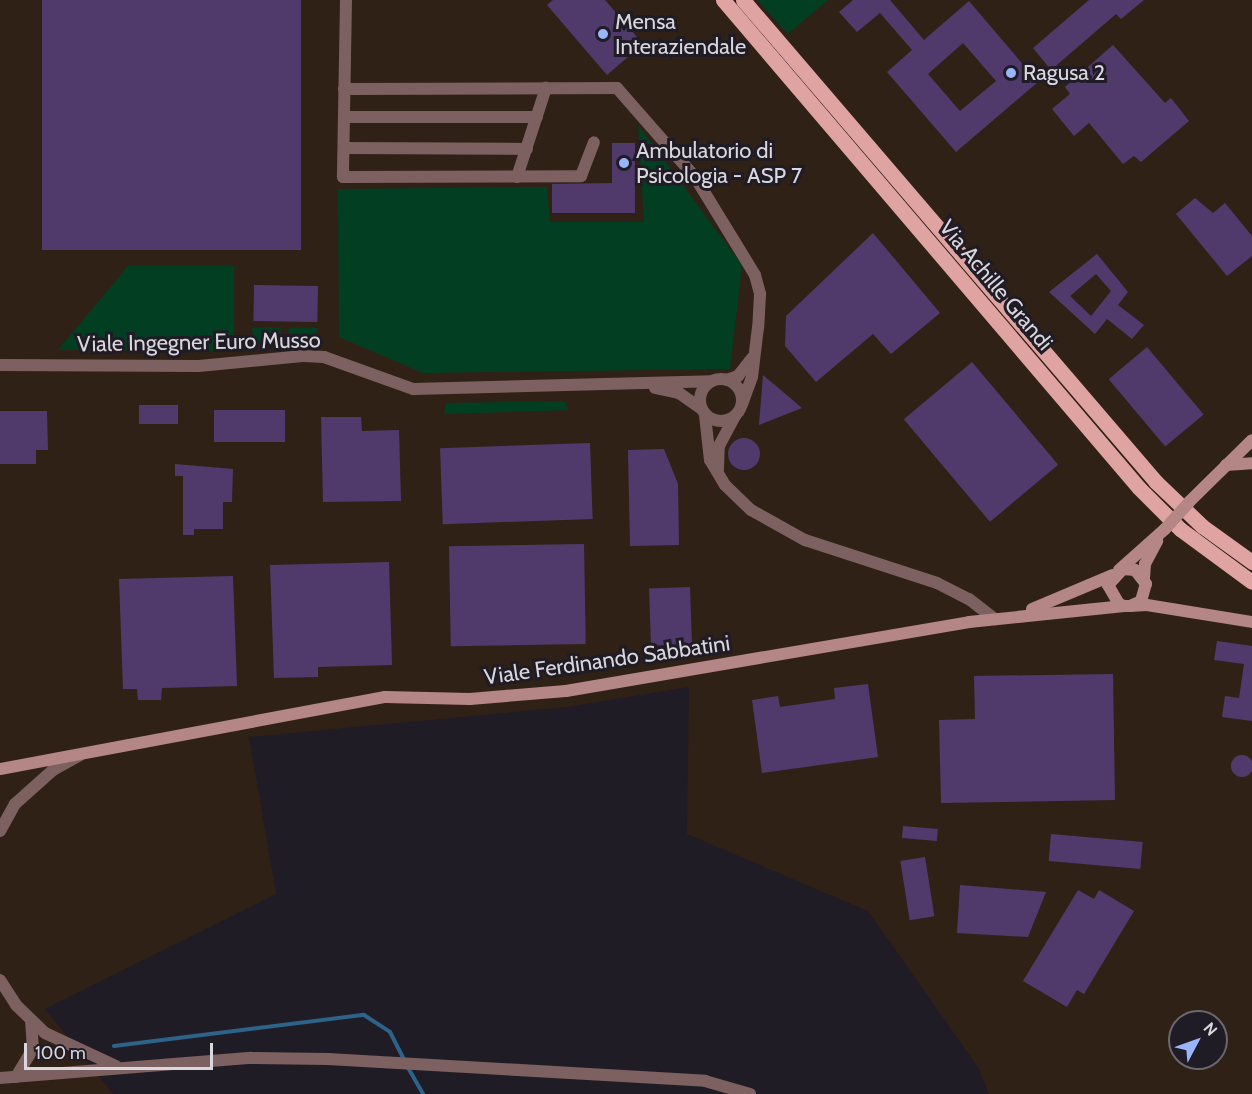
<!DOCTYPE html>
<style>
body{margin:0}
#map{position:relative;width:1252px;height:1094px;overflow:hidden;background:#201c25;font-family:Cabin,sans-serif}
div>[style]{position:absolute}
.industrial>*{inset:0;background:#302117}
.green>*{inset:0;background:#023f22}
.stream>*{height:4px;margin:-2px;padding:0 2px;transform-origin:2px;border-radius:2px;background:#2d6389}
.building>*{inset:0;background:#503a6b;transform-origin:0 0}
.round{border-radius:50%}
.street>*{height:12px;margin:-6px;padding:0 6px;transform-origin:6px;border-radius:6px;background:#7d6060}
.street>.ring{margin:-6px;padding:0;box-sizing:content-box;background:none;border:12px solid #7d6060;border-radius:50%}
.secondary>*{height:12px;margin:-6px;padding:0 6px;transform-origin:6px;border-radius:6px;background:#b48685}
.primary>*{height:15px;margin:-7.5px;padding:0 7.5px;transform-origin:7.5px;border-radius:7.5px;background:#dfa3a2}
.secondary-bridge>*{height:12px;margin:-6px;padding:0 6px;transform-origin:6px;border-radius:6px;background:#b48685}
.dots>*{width:16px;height:16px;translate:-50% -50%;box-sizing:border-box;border:3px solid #201c25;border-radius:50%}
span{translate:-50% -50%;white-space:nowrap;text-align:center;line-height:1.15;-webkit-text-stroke:6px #201c25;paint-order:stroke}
.poi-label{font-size:22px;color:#d9d7dd}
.left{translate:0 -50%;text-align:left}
.street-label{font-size:22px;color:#d9d7dd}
.north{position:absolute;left:1168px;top:1010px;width:60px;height:60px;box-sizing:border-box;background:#201c25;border:2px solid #6a676f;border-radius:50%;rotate:49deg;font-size:16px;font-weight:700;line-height:24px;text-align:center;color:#d9d7dd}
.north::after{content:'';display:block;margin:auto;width:21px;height:27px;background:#99b5fd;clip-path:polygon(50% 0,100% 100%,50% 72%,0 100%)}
.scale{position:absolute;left:24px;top:1043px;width:189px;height:27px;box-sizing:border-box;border:3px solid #d9d7dd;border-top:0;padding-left:8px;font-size:18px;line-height:21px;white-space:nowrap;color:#d9d7dd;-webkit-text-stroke:4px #201c25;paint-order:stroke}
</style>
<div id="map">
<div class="industrial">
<div style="clip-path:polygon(evenodd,0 0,1252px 0,1252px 1094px,989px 1094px,978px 1067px,868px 911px,687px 834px,689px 687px,567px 707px,249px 737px,276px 894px,45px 1009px,113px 1094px,0 1094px,0 0,1180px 1022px,1216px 1022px,1216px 1058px,1180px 1058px,1180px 1022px)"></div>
</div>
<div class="green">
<div style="clip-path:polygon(757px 0,828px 0,788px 34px)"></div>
<div style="clip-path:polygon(638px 125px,742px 265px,730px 369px,423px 373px,339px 337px,338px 189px,547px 187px,550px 222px,644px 222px)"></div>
<div style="clip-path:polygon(128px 266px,234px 266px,234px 351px,58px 350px)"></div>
<div style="clip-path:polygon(281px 327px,280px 342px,254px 345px,252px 328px)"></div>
<div style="clip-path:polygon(289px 327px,318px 328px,314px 338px,288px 341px)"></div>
<div style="clip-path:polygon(564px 401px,569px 410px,444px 414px,446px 403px)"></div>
</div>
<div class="stream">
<div style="left:114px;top:1046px;width:252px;rotate:-7.1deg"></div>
<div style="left:364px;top:1015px;width:31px;rotate:33deg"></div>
<div style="left:390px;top:1032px;width:31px;rotate:63deg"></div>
<div style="left:407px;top:1066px;width:32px;rotate:60deg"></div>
</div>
<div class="building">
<div style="left:42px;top:0;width:259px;height:250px"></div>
<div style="clip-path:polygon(553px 0,605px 0,643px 44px,607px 75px,547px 5px)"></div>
<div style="clip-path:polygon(evenodd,853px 0,890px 0,924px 40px,969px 1px,1038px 82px,956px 152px,887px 72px,912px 50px,880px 13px,857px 32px,839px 12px,853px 0,963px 43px,996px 81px,960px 111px,928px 74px,963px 43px)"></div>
<div style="clip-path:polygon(1089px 0,1144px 0,1121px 19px,1116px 14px,1051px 70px,1033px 48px)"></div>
<div style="clip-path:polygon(1113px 45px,1165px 103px,1171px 98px,1189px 121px,1141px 162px,1134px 156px,1123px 164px,1089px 123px,1074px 136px,1052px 109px,1070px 94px,1065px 87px)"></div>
<div style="clip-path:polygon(612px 143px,635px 143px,635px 213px,552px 213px,552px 184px,612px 183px)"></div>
<div style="clip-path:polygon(1195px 198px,1213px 213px,1225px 203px,1252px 236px,1252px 256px,1227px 276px,1176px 214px)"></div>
<div style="clip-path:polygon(873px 233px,940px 313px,891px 354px,873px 334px,816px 382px,785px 346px,786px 316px)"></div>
<div style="clip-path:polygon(evenodd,1097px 254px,1128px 292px,1118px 305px,1144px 325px,1132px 339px,1107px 319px,1095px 334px,1049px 292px,1097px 254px,1096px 274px,1111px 291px,1091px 316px,1070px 296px,1096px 274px)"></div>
<div style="left:254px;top:285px;width:64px;height:36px;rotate:1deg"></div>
<div style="left:1147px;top:347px;width:88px;height:50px;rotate:50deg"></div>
<div style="left:972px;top:362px;width:134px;height:89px;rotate:50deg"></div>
<div style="clip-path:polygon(763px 375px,802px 408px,759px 425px)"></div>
<div style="left:178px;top:405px;width:19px;height:39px;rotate:90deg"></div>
<div style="left:214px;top:410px;width:71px;height:32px"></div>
<div style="clip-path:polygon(0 411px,47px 411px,48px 450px,36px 450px,36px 464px,0 464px)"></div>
<div style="clip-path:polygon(321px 417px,361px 417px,362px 431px,399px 430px,401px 501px,323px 502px)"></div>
<div class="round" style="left:728px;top:438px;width:32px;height:32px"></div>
<div style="left:590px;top:443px;width:76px;height:150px;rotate:88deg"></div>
<div style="clip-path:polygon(664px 449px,678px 484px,679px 545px,630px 546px,628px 450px)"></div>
<div style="clip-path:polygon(175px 464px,233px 469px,232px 502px,223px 502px,223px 529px,194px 529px,194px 535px,183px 535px,183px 476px,175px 476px)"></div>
<div style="left:584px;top:544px;width:100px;height:135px;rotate:89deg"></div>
<div style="clip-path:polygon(389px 562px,392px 665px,318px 667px,318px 677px,274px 678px,270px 565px)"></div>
<div style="clip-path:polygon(233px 576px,237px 686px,162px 688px,161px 700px,138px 700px,137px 689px,123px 689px,119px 579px)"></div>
<div style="left:690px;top:587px;width:57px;height:41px;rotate:88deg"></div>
<div style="clip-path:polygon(1217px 641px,1252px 646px,1252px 721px,1222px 717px,1225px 696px,1239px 698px,1244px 664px,1214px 660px)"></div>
<div style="clip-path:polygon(1113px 674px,1115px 800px,941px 803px,939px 720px,975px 719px,974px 676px)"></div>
<div style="clip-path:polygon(868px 684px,878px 757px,762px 773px,752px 700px,778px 696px,780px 707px,835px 699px,834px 688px)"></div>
<div class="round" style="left:1231px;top:755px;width:22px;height:22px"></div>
<div style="left:903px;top:826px;width:35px;height:12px;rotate:5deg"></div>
<div style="left:1051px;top:834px;width:92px;height:27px;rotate:5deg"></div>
<div style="left:925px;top:857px;width:60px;height:25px;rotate:81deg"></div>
<div style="clip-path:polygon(960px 885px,1046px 892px,1028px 937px,957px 933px)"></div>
<div style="clip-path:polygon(1078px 890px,1094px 899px,1099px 890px,1134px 911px,1084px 994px,1077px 990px,1067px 1007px,1023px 981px)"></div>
</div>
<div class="street">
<div style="left:346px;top:0;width:177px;rotate:91deg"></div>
<div style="left:343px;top:177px;width:238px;rotate:-0.2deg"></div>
<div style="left:581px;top:176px;width:36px;rotate:-69deg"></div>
<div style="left:344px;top:89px;width:273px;rotate:-0.2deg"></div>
<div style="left:617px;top:88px;width:118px;rotate:48.8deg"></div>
<div style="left:695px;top:177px;width:115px;rotate:58.5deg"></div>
<div style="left:755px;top:275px;width:20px;rotate:75deg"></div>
<div style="left:760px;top:294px;width:33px;rotate:93deg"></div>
<div style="left:758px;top:327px;width:50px;rotate:96.8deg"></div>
<div style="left:752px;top:377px;width:29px;rotate:110deg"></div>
<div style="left:344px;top:117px;width:193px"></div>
<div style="left:344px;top:148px;width:183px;rotate:0.3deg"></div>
<div style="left:517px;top:177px;width:94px;rotate:-72deg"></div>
<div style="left:0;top:365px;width:199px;rotate:0.3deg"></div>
<div style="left:199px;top:366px;width:104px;rotate:-5.5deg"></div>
<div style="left:303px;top:356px;width:21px;rotate:3deg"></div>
<div style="left:324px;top:357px;width:95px;rotate:19.8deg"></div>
<div style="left:413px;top:389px;width:299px;rotate:-1.5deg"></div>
<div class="ring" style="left:700px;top:379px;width:30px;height:30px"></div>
<div style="left:727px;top:380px;width:12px;rotate:-20deg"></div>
<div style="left:738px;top:376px;width:23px;rotate:-52deg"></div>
<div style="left:655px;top:388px;width:25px;rotate:12deg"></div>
<div style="left:679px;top:393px;width:28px;rotate:35deg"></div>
<div style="left:705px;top:415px;width:45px;rotate:83.7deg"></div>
<div style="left:710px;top:460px;width:29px;rotate:59deg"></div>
<div style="left:725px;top:485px;width:36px;rotate:44deg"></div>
<div style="left:751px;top:510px;width:62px;rotate:29.1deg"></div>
<div style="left:805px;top:540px;width:139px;rotate:18deg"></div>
<div style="left:937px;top:583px;width:36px;rotate:27deg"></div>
<div style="left:969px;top:599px;width:33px;rotate:38deg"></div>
<div style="left:718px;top:469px;width:23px;rotate:-88deg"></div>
<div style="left:719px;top:446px;width:34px;rotate:-62deg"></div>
<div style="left:0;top:831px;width:31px;rotate:-61deg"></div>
<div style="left:15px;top:804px;width:51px;rotate:-41.8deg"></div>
<div style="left:53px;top:770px;width:31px;rotate:-29deg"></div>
<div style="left:0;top:980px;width:30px;rotate:57deg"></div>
<div style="left:16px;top:1005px;width:40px;rotate:44deg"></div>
<div style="left:45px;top:1033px;width:78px;rotate:24.9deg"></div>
<div style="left:16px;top:1077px;width:33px;rotate:-59deg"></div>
<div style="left:33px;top:1049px;width:26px;rotate:-94deg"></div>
<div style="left:0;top:1078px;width:252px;rotate:-4.6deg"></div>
<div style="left:251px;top:1058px;width:77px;rotate:0.7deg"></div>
<div style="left:328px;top:1059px;width:378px;rotate:3.3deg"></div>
<div style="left:705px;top:1081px;width:47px;rotate:16.1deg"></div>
</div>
<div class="secondary">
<div style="left:1226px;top:465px;width:26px;rotate:-4deg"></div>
<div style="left:1189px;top:502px;width:88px;rotate:-44.5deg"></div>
<div style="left:1119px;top:570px;width:62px;rotate:-41.7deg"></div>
<div style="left:1144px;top:578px;width:14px;rotate:-86deg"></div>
<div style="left:1145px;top:564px;width:26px;rotate:-62deg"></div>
<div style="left:1130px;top:606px;width:12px;rotate:-24deg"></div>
<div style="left:1141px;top:601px;width:18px;rotate:-74deg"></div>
<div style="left:1146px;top:584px;width:18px;rotate:-128deg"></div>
<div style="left:1135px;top:570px;width:12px;rotate:-175deg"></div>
<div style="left:1123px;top:569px;width:22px;rotate:133deg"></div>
<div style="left:1108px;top:585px;width:22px;rotate:60deg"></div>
<div style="left:1119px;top:604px;width:5px;rotate:22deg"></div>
<div style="left:1124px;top:606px;width:6px"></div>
<div style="left:1130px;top:606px;width:17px;rotate:-3deg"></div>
<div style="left:1147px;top:605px;width:106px;rotate:9.2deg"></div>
<div style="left:1032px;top:609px;width:88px;rotate:-22.8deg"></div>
<div style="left:0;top:769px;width:392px;rotate:-10.6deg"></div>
<div style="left:385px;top:697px;width:85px;rotate:1.3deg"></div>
<div style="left:470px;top:699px;width:96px;rotate:-4.8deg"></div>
<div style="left:566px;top:691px;width:409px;rotate:-9.7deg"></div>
<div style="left:969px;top:622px;width:156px;rotate:-5.9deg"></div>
</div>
<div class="primary">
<div style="left:723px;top:0;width:641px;rotate:49.55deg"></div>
<div style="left:1139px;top:488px;width:58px;rotate:45deg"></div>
<div style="left:1180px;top:529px;width:89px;rotate:36.4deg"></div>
<div style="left:743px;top:0;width:635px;rotate:49.41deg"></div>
<div style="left:1156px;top:482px;width:64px;rotate:43.7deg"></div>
<div style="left:1202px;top:526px;width:62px;rotate:35.8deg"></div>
</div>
<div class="secondary-bridge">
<div style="left:1165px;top:529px;width:36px;rotate:-48deg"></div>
</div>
<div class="dots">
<div style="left:603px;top:34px;background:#99b5fd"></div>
<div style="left:1011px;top:73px;background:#99b5fd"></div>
<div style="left:624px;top:163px;background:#99b5fd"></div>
</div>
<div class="poi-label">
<span class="left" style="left:615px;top:34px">Mensa<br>Interaziendale</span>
<span class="left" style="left:1023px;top:73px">Ragusa 2</span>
<span class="left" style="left:636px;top:163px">Ambulatorio di<br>Psicologia - ASP 7</span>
</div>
<div class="street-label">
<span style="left:996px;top:285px;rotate:50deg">Via Achille Grandi</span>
<span style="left:199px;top:342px;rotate:-1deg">Viale Ingegner Euro Musso</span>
<span style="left:607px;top:660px;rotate:-8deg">Viale Ferdinando Sabbatini</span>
</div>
<div class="north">N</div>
<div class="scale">100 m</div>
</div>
